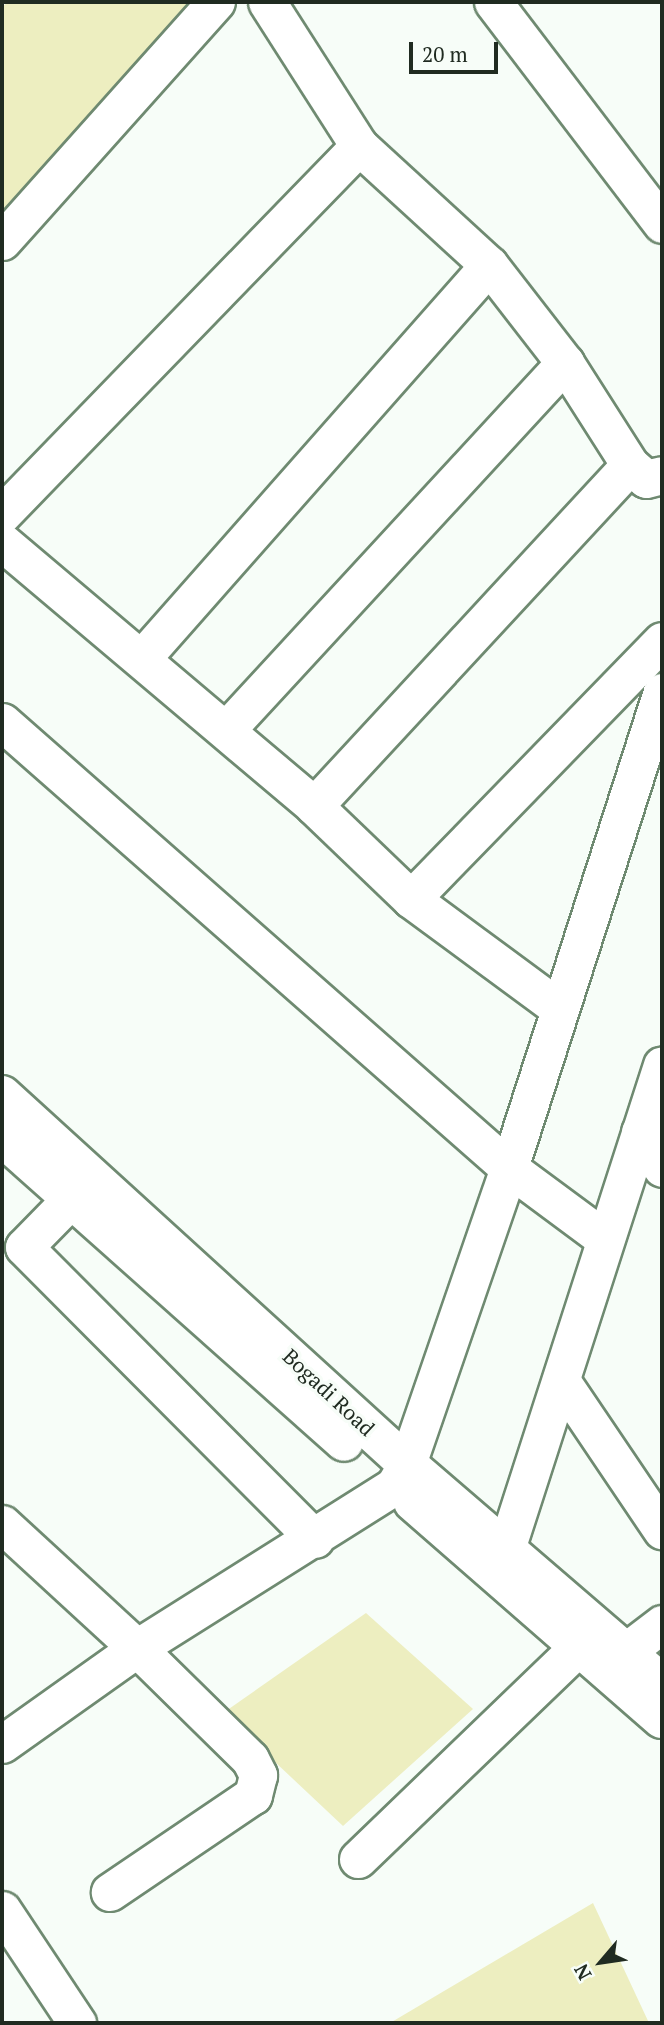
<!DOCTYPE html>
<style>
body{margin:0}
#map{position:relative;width:664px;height:2025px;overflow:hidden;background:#f7fdf8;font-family:"PT Serif",serif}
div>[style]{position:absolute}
.green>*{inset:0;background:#edeec0}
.roads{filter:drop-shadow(2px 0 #6f8a71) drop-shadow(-2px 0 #6f8a71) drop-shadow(0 2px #6f8a71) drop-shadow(0 -2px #6f8a71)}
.minor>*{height:37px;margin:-18.5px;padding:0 18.5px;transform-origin:18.5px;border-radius:18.5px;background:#fff}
.major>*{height:38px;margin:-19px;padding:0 19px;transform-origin:19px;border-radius:19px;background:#fff}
span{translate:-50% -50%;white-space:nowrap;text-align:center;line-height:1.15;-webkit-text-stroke:7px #f7fdf8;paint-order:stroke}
.street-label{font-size:21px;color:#202b21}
.frame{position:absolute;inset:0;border:4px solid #202b21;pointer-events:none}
.north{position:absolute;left:566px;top:1927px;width:70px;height:70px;-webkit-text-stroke:5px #f7fdf8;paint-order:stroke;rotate:241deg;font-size:19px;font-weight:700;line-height:28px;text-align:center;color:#202b21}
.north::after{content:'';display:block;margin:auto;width:24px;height:32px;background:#202b21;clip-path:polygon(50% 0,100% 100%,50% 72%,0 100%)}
.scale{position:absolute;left:409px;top:42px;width:89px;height:32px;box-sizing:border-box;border:4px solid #202b21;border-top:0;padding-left:9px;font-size:21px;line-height:24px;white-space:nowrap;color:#202b21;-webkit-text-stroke:5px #f7fdf8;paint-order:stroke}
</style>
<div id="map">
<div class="green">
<div style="clip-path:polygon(8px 2px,198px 2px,2px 212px,2px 7px)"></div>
<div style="clip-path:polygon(366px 1613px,473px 1709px,343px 1826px,223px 1713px)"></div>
<div style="clip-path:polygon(593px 1903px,649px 2023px,390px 2023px)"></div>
</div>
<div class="roads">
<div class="minor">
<div style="left:267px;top:2px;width:171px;rotate:57.4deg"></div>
<div style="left:359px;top:146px;width:176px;rotate:42.5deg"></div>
<div style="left:489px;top:265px;width:124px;rotate:52.2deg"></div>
<div style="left:565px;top:363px;width:121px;rotate:57.5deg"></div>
<div style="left:630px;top:465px;width:21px;rotate:41deg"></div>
<div style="left:646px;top:479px;width:16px;rotate:-14deg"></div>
<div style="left:493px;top:2px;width:279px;rotate:52.7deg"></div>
<div style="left:2px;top:241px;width:321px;rotate:-48.2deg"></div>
<div style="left:2px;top:514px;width:513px;rotate:-45.87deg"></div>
<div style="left:2px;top:542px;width:409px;rotate:40.2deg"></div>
<div style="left:314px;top:806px;width:134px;rotate:43.8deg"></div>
<div style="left:411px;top:899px;width:185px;rotate:36.4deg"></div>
<div style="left:142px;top:658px;width:524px;rotate:-48.56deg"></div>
<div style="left:2px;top:722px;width:675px;rotate:41.34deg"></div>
<div style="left:509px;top:1168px;width:119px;rotate:36.5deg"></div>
<div style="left:226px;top:730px;width:500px;rotate:-47.3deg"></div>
<div style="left:314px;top:806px;width:465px;rotate:-47.2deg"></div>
<div style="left:411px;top:899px;width:360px;rotate:-45.8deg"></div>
<div style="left:640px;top:1132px;width:42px;rotate:58.6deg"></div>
<div style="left:71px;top:1199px;width:67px;rotate:134.4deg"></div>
<div style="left:24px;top:1247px;width:412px;rotate:45.1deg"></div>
<div style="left:562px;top:1382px;width:179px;rotate:56deg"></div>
<div style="left:2px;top:1524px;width:183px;rotate:42.6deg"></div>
<div style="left:137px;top:1648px;width:158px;rotate:44.5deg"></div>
<div style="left:250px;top:1759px;width:18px;rotate:63deg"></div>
<div style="left:258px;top:1775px;width:21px;rotate:104deg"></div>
<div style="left:253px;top:1795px;width:173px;rotate:145.9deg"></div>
<div style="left:507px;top:1546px;width:505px;rotate:-72.14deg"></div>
<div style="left:628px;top:1650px;width:43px;rotate:-37.4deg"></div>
<div style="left:2px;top:1744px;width:166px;rotate:-35.4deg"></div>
<div style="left:137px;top:1648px;width:304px;rotate:-32.2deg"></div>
<div style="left:394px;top:1486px;width:26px;rotate:-59deg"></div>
<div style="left:407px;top:1464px;width:313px;rotate:-71deg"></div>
<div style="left:509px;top:1168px;width:500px;rotate:-72.2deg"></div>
<div style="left:358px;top:1859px;width:308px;rotate:-43.9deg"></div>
<div style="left:2px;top:1910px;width:136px;rotate:56.4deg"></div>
</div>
<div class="major">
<div style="left:2px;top:1095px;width:548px;rotate:42.34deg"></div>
<div style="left:407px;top:1464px;width:336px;rotate:40.7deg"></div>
<div style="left:2px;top:1137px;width:458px;rotate:41.7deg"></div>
<div style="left:413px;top:1502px;width:330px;rotate:41.1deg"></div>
</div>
</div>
<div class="street-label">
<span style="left:329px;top:1392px;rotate:43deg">Bogadi Road</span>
</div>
<div class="frame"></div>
<div class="north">N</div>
<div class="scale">20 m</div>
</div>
